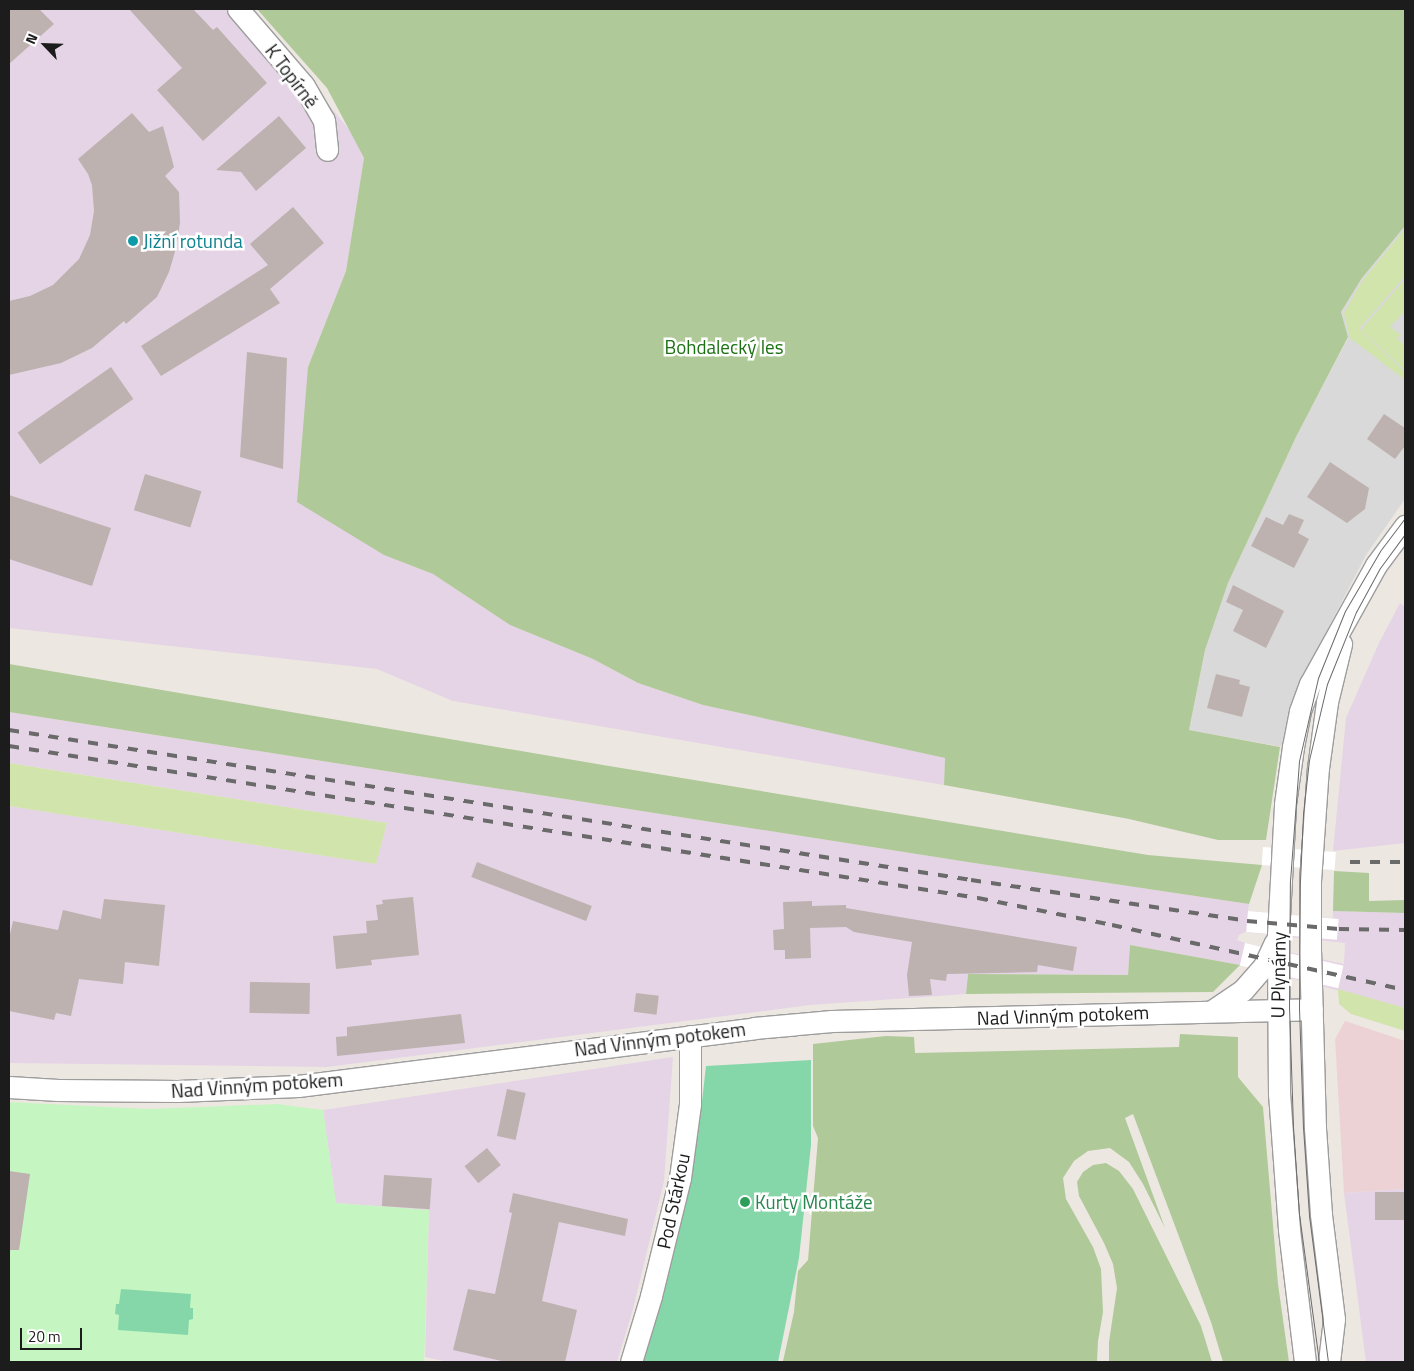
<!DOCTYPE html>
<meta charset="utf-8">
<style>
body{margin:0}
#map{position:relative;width:1414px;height:1371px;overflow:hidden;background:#ede7e2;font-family:"Titillium Web",sans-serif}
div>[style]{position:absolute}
.residential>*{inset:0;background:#dad9d9}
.commercial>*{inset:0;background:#edd2d5}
.industrial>*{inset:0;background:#e5d4e5}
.grass>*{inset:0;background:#d1e4ab}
.forest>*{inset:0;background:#b0c999}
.park>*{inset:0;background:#c5f5c1}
.pitch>*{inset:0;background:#85d7a9}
.pier>*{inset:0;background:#fff;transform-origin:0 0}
.building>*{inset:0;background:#bdb2af;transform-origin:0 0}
.roads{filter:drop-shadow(1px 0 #9d9d9d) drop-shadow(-1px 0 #9d9d9d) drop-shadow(0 1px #9d9d9d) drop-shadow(0 -1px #9d9d9d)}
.minor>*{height:21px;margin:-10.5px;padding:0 10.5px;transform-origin:10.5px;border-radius:10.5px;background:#fff}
.tram>*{height:1px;margin:-0.5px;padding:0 0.5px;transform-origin:0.5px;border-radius:0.5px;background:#6a6a6a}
.rail>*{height:4px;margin-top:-2px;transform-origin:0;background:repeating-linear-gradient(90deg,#6a6a6a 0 10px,transparent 0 20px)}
.dots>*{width:14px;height:14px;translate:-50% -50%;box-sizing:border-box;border:2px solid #fff;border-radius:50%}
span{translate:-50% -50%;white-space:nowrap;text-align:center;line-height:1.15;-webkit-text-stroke:5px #fff;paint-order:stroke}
.street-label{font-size:19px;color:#1c1c1c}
.culture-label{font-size:19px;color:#0d838f}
.left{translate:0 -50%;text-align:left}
.park-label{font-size:19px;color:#1b7112}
.leisure-label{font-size:19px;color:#27864d}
.frame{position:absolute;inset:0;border:10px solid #1c1c1c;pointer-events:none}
.north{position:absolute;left:20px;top:20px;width:50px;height:50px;-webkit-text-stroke:4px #fff;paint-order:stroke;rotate:294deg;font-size:14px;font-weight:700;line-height:20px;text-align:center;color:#1c1c1c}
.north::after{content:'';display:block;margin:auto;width:18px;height:22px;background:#1c1c1c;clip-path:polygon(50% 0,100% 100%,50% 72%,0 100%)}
.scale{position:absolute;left:20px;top:1328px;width:62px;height:22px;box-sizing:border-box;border:2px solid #1c1c1c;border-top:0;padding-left:6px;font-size:15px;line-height:18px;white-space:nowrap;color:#1c1c1c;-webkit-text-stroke:4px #fff;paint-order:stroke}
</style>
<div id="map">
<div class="residential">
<div style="clip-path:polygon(1405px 226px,1405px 499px,1366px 555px,1313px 657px,1288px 748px,1189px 730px,1205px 650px,1228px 583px,1296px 437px,1348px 338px,1341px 312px,1362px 278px)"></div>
</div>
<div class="commercial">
<div style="clip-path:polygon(1345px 1021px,1405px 1041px,1405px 1189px,1344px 1193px,1335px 1039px)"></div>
</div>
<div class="industrial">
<div style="clip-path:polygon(9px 9px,244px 9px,309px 80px,350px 131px,364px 158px,346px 271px,308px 367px,384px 555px,433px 574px,510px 625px,593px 659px,638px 683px,703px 705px,945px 758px,944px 785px,453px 701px,377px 669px,9px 628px)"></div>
<div style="clip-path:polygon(1400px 603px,1405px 607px,1405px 843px,1333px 851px,1346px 718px,1379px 643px)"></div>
<div style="clip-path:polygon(evenodd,9px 712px,974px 863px,1249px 904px,1248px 911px,1333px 918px,1333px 911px,1405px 913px,1405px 1008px,1240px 965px,1130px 945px,1128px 975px,968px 974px,966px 994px,810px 1005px,327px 1067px,9px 1063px,9px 806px,376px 864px,387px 823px,9px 763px,9px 712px,1245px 932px,1345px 943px,1344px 964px,1245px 943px,1237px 940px,1239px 935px,1245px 932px)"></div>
<div style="clip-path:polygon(673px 1057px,664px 1181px,633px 1309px,617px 1362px,448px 1362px,425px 1357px,429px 1210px,336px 1203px,323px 1110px)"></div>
<div style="clip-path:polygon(1405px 1189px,1405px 1362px,1366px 1362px,1344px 1193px)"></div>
</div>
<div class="grass">
<div style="clip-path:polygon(1405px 229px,1405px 276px,1359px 329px,1405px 372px,1405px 380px,1350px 338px,1344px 313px,1363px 280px)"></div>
<div style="clip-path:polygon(1405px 279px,1405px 311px,1390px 327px,1401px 335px,1397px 338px,1405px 346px,1405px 370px,1361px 330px)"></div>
<div style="clip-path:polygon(9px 763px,77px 774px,387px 823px,376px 864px,9px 806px)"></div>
<div style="clip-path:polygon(1338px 989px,1405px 1008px,1405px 1031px,1351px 1014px,1339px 1004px)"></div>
</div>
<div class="forest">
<div style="clip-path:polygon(257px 9px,1405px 9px,1405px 226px,1362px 278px,1341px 312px,1348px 337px,1296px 437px,1228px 583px,1205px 650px,1189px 730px,1280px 747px,1266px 840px,1218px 840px,1129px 819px,944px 785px,945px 758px,703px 705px,638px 683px,593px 659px,510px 625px,433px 574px,384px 555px,297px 502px,308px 367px,346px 271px,364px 158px,327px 88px)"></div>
<div style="clip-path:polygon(9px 664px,603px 765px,1148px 855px,1262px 865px,1249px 904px,974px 863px,9px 712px)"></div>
<div style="clip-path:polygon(1334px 871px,1369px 873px,1369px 901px,1405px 900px,1405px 913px,1333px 911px)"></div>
<div style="clip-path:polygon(1130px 945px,1240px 965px,1213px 992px,966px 994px,968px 974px,1128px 975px)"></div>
<div style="clip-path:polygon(1180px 1034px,1238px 1037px,1238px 1077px,1263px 1107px,1278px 1284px,1289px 1362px,1223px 1362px,1211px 1322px,1133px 1114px,1125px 1118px,1165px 1228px,1143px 1184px,1129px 1162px,1110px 1148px,1088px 1151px,1074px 1161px,1063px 1178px,1066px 1199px,1093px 1247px,1101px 1269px,1103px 1312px,1098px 1341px,1097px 1362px,780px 1362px,783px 1361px,794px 1312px,798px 1271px,808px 1260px,818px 1138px,813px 1126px,813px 1044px,886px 1036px,914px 1037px,915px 1053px,1179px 1047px)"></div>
<div style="clip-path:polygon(1106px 1163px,1119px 1171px,1133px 1189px,1201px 1326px,1212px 1362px,1109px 1362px,1109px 1342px,1117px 1288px,1113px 1264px,1104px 1243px,1079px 1196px,1077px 1182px,1083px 1172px,1093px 1165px)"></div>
</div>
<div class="park">
<div style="clip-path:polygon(9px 1102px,148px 1109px,277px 1104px,323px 1110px,336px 1203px,429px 1210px,424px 1362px,9px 1362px)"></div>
</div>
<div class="pitch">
<div style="clip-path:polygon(811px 1060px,811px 1145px,799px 1258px,778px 1362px,643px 1362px,671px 1262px,698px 1136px,706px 1066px)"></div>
<div style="clip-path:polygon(121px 1289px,191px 1294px,190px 1308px,193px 1308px,193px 1319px,189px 1320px,188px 1335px,118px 1330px,119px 1315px,115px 1314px,116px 1304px,119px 1304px)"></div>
</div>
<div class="pier">
<div style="left:1263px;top:847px;width:73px;height:18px;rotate:4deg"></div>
<div style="left:1248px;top:911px;width:91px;height:21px;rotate:5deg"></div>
<div style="left:1245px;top:943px;width:101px;height:23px;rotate:13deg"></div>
</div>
<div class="building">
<div style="clip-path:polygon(9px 9px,39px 9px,54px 24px,9px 64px)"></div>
<div style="clip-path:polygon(129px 9px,193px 9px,213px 30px,217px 27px,267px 83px,203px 141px,157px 90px,182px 68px)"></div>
<div style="clip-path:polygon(132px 113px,149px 132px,163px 126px,174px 167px,165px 176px,179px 192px,180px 223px,176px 248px,169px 272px,157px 297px,126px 324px,124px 321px,92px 348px,61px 363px,9px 375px,9px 301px,30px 296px,53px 285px,79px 259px,90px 235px,94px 211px,92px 185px,88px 174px,78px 159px)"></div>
<div style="clip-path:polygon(279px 116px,306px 148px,256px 191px,241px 172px,216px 170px)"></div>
<div style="clip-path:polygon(293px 207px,324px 243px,270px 289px,280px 303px,161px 376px,141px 346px,268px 265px,250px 244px)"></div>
<div style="clip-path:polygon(247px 352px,287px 358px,283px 469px,240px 457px)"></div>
<div style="left:111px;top:367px;width:39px;height:114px;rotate:55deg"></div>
<div style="clip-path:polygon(1384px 414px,1405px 428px,1405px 446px,1395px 459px,1367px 439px)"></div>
<div style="clip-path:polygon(1330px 462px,1369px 488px,1365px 509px,1347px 523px,1307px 497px)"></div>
<div style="left:145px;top:474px;width:59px;height:38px;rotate:17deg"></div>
<div style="clip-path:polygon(9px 495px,111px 528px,92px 586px,9px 559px)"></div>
<div style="clip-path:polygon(1289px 514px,1304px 520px,1298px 533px,1309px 539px,1294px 568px,1251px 546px,1266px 517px,1283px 525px)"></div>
<div style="clip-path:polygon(1233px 585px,1284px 611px,1266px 648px,1233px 631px,1243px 610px,1226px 602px)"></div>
<div style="clip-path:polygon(1216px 674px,1240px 680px,1239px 684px,1250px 687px,1242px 717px,1207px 708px)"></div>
<div style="left:477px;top:862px;width:123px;height:16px;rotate:21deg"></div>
<div style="clip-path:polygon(413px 897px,419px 955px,371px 960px,372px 965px,336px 969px,333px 936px,367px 933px,366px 921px,378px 920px,376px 905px,383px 904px,382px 900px)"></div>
<div style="clip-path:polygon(104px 899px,165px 905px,159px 966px,125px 962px,123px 984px,79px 979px,71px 1016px,56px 1013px,54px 1020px,9px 1011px,9px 939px,13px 921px,58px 930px,63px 910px,101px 919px)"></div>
<div style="clip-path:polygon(812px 901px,812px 906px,846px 905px,846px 908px,1077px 947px,1073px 971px,1038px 965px,1037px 972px,947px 974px,946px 981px,930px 979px,932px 995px,909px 996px,907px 975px,912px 942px,854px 932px,846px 927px,810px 928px,811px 958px,785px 959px,785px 950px,774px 950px,773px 930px,784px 929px,783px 902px)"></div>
<div style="left:250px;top:982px;width:60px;height:31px;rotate:1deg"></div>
<div style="left:636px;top:993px;width:23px;height:19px;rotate:7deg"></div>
<div style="clip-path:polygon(461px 1014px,465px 1043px,337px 1056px,336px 1037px,347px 1036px,347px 1027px)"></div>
<div style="left:507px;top:1089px;width:19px;height:48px;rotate:12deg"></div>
<div style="left:487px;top:1148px;width:22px;height:29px;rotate:51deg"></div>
<div style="clip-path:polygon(9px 1171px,30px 1174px,19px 1250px,9px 1250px)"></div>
<div style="left:384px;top:1175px;width:48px;height:31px;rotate:4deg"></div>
<div style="left:1405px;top:1192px;width:28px;height:30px;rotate:90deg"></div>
<div style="clip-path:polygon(513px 1193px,628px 1219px,625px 1236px,559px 1222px,542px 1301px,577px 1310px,565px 1362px,506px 1362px,453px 1350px,468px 1289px,495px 1294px,512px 1213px,509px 1212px)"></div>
</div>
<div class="roads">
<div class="minor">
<div style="left:238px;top:9px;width:101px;rotate:49.4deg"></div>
<div style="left:304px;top:86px;width:39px;rotate:60deg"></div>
<div style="left:324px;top:120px;width:30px;rotate:84deg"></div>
<div style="left:1212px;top:1011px;width:37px;rotate:-34deg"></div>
<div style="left:1243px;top:990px;width:32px;rotate:-49deg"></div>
<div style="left:1264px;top:966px;width:26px;rotate:-65deg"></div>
<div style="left:9px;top:1087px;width:49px;rotate:3.5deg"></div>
<div style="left:58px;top:1090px;width:120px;rotate:0.5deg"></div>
<div style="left:178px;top:1091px;width:120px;rotate:-2.4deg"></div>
<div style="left:298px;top:1086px;width:460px;rotate:-7.2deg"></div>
<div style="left:754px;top:1028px;width:78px;rotate:-5.1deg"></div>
<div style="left:832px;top:1021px;width:480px;rotate:-1.4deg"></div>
<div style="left:631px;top:1362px;width:69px;rotate:-73.1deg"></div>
<div style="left:651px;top:1296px;width:122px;rotate:-76.2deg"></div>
<div style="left:680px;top:1178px;width:75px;rotate:-82.3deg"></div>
<div style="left:690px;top:1104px;width:68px;rotate:-90deg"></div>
<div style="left:1305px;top:1362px;width:134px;rotate:-96.9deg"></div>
<div style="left:1289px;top:1229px;width:135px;rotate:-94.2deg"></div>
<div style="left:1279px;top:1094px;width:159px;rotate:-90.4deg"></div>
<div style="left:1278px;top:935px;width:131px;rotate:-86.9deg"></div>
<div style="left:1285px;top:804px;width:58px;rotate:-82deg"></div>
<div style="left:1293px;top:747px;width:37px;rotate:-79deg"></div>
<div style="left:1300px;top:711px;width:29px;rotate:-70deg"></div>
<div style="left:1310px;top:684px;width:136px;rotate:-61deg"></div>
<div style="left:1376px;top:565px;width:49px;rotate:-53.4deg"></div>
<div style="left:1329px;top:1362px;width:43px;rotate:-83.4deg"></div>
<div style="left:1334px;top:1319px;width:106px;rotate:-97.1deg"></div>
<div style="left:1321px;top:1214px;width:86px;rotate:-94deg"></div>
<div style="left:1315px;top:1128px;width:176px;rotate:-91.6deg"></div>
<div style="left:1310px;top:952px;width:71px;rotate:-90deg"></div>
<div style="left:1310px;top:881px;width:113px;rotate:-86deg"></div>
<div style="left:1318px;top:768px;width:67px;rotate:-82.2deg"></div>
<div style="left:1327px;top:702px;width:60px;rotate:-76.4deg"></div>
</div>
</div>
<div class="tram">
<div style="left:1319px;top:1362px;width:148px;rotate:-97.7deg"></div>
<div style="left:1299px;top:1215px;width:88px;rotate:-93.9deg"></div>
<div style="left:1293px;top:1127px;width:118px;rotate:-91.9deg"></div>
<div style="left:1289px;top:1009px;width:128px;rotate:-89.6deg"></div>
<div style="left:1290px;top:881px;width:120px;rotate:-85.7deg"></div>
<div style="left:1299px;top:761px;width:85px;rotate:-77.1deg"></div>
<div style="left:1318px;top:678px;width:72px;rotate:-68.1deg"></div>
<div style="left:1345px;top:611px;width:69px;rotate:-59.7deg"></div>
<div style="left:1380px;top:551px;width:41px;rotate:-52.9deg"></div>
<div style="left:1328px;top:1362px;width:148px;rotate:-97.4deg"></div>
<div style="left:1309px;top:1215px;width:87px;rotate:-93.9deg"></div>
<div style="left:1303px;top:1128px;width:119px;rotate:-91.9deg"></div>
<div style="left:1299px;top:1009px;width:128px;rotate:-89.6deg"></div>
<div style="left:1300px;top:881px;width:67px;rotate:-87.4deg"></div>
<div style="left:1303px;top:814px;width:54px;rotate:-83.7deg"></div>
<div style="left:1309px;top:760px;width:78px;rotate:-76.7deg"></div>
<div style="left:1327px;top:684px;width:78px;rotate:-68.1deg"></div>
<div style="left:1356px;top:612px;width:50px;rotate:-61.4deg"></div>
<div style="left:1380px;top:568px;width:42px;rotate:-53.7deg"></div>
</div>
<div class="rail">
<div style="left:9px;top:730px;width:974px;rotate:8.86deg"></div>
<div style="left:971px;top:880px;width:279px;rotate:8.4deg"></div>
<div style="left:1247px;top:921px;width:92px;rotate:5deg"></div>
<div style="left:1339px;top:929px;width:66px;rotate:0.9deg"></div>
<div style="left:9px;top:746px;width:981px;rotate:8.91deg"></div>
<div style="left:978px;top:898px;width:137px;rotate:11.4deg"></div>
<div style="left:1112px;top:925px;width:300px;rotate:12.5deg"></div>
<div style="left:1350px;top:862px;width:55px"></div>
</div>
<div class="dots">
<div style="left:133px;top:241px;background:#0f9aa8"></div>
<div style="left:745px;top:1202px;background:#2e9e5b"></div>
</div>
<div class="street-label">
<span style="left:292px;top:76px;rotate:53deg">K Topírně</span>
<span style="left:1278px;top:975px;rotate:-89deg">U Plynárny</span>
<span style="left:1063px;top:1015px;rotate:-2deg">Nad Vinným potokem</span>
<span style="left:660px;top:1039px;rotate:-7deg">Nad Vinným potokem</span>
<span style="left:257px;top:1085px;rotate:-4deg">Nad Vinným potokem</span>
<span style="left:673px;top:1201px;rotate:-78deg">Pod Stárkou</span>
</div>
<div class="culture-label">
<span class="left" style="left:143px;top:241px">Jižní rotunda</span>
</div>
<div class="park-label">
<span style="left:724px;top:347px">Bohdalecký les</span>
</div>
<div class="leisure-label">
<span class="left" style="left:755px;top:1202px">Kurty Montáže</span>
</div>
<div class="frame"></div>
<div class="north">N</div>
<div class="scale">20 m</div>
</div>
